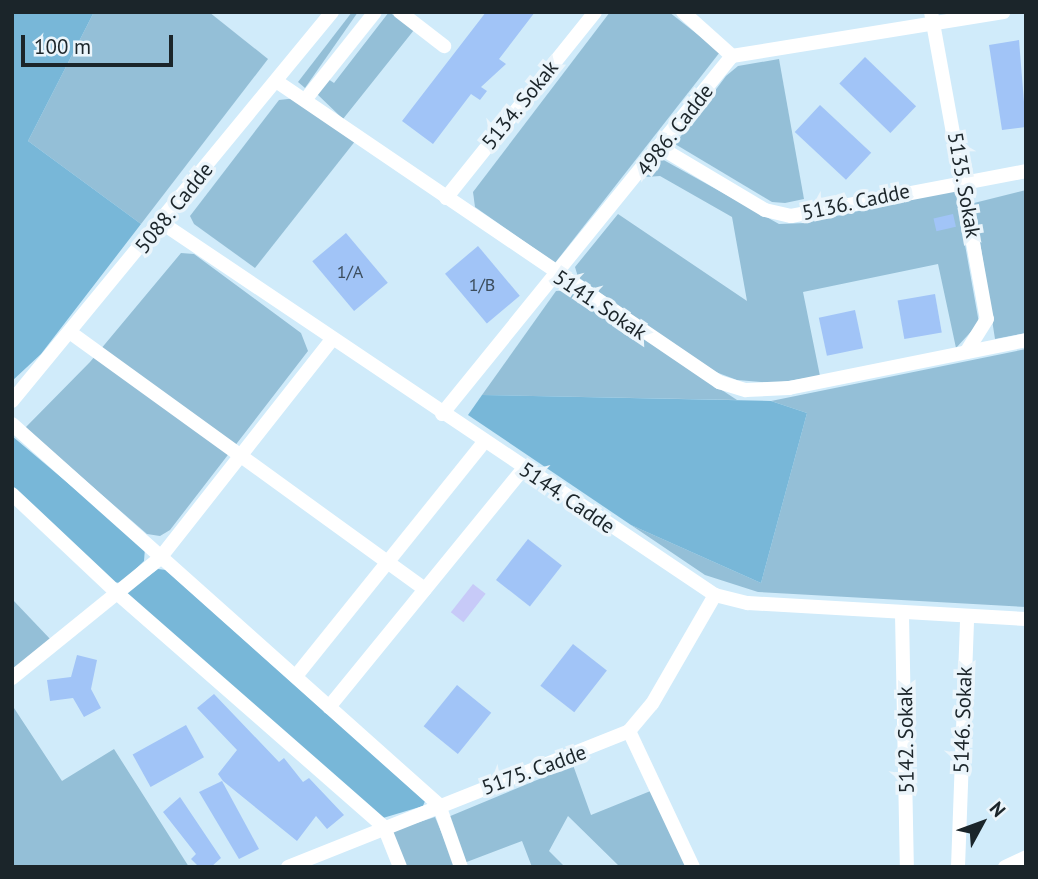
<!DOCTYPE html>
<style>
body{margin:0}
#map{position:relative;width:1038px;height:879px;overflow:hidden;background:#d0ebfa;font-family:"PT Sans",sans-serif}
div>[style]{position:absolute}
.green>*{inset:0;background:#94bfd7}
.forest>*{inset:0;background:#78b7d8}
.water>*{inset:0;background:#c7caf8;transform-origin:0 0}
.building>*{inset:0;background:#a1c4f7;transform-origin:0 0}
.minor>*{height:14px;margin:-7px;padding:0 7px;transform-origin:7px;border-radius:7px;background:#fff}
span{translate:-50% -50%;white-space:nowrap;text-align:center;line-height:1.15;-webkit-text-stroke:7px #ebf5fb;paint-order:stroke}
.number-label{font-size:18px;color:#3c4d5d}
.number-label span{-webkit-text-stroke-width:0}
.street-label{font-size:21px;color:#1b252a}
.frame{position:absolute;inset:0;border:14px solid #1b252a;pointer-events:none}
.north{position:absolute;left:947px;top:788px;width:70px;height:70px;-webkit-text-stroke:5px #ebf5fb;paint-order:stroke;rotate:49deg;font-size:19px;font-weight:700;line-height:28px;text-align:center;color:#1b252a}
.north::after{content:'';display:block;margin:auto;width:24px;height:32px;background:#1b252a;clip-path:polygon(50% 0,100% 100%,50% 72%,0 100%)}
.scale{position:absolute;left:21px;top:35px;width:152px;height:32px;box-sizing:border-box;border:4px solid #1b252a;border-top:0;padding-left:9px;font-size:21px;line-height:24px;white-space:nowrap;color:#1b252a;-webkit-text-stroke:5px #ebf5fb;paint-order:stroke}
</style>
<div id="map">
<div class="green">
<div style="clip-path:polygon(94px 12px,209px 12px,268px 59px,141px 224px,28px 141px)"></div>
<div style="clip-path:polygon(352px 12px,358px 12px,305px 88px,298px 82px)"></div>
<div style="clip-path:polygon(389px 12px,414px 30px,343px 119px,317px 94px,328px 79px,334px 83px)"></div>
<div style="clip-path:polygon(610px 12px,669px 12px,720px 52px,555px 263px,475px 207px,473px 192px)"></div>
<div style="clip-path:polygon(779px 59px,804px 199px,785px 203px,772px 202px,675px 144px,726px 76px,738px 66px)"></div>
<div style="clip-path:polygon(297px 98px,356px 140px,255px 268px,194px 224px,190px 216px,279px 100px)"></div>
<div style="clip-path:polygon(660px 158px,779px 224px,806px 223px,955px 189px,979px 323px,956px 348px,938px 264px,803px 292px,820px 376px,775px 383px,737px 380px,705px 368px,578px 277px,575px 267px,618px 214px,747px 301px,732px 217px,660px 176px,646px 177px)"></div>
<div style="clip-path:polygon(1026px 190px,1026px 333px,995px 339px,974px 203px)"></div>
<div style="clip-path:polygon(181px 253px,194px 254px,301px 333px,308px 351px,170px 530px,160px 536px,147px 534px,25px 428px,90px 362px)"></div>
<div style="clip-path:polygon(570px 290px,737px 400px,482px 395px,556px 291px)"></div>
<div style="clip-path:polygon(1026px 349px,1026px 607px,758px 592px,705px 575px,631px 525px,761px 583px,807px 413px,771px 401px)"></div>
<div style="clip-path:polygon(12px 599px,52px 641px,12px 676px)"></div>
<div style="clip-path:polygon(12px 705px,62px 781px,114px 749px,189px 867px,12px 867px)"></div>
<div style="clip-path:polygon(573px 765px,591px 815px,653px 790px,689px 867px,620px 867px,568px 816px,549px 851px,565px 867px,532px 867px,522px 841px,464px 863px,448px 817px)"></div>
<div style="clip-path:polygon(435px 817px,456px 867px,406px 867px,392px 831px)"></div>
</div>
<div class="forest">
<div style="clip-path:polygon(12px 12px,94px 12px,28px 141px,141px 224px,41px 354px,12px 381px)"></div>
<div style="clip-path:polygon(482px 395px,771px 401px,807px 413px,761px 583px,631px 525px,468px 415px)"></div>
<div style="clip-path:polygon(12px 436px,145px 548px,144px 561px,121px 583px,112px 582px,12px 490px)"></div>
<div style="clip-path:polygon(158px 569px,166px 570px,425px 801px,423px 806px,383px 818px,125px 593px)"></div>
</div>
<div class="water">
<div style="left:473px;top:584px;width:16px;height:36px;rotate:38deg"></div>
</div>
<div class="building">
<div style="clip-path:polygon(486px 12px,535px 12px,499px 59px,506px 64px,481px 87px,487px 91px,480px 100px,471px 94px,433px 144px,402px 121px)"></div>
<div style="clip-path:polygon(1019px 40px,1026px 127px,1002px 130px,989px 45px)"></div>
<div style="left:865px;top:57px;width:71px;height:37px;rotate:44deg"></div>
<div style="left:820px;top:105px;width:70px;height:37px;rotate:43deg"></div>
<div style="left:953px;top:214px;width:13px;height:20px;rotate:77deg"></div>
<div style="left:346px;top:233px;width:65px;height:44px;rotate:50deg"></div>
<div style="left:478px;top:246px;width:65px;height:43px;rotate:50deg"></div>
<div style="left:935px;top:294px;width:39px;height:38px;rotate:80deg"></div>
<div style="left:855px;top:310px;width:39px;height:37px;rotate:78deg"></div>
<div style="left:528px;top:539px;width:43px;height:52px;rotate:38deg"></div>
<div style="left:573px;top:644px;width:43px;height:53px;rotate:38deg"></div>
<div style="clip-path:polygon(77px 655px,97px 660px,91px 689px,101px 708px,84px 717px,73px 698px,50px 701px,47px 680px,71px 677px)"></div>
<div style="left:457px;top:685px;width:44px;height:53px;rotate:39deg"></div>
<div style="clip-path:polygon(214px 694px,279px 762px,284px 758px,303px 782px,309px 778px,344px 815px,327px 829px,316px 816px,297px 841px,223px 781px,218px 774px,237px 750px,197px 708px)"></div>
<div style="left:186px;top:725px;width:37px;height:61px;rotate:61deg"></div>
<div style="clip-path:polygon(222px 781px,259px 849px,239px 859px,199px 792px)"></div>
<div style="clip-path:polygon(180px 797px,221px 858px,211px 867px,199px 867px,191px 859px,196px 854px,163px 812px)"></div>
</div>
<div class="minor">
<div style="left:400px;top:12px;width:56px;rotate:37.7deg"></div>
<div style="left:683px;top:12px;width:66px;rotate:41.9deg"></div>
<div style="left:931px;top:12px;width:312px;rotate:79.7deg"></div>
<div style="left:987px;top:319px;width:39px;rotate:122deg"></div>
<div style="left:276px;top:81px;width:536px;rotate:34.19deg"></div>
<div style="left:719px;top:382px;width:28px;rotate:17deg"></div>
<div style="left:746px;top:390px;width:43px;rotate:-2.7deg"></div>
<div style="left:789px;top:388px;width:242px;rotate:-11.4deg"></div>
<div style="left:305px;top:100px;width:112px;rotate:-51.5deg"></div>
<div style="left:661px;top:148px;width:121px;rotate:30.8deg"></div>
<div style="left:765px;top:210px;width:27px;rotate:13deg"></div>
<div style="left:791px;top:216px;width:239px;rotate:-10.8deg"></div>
<div style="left:446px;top:198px;width:238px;rotate:-51.3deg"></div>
<div style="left:162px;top:223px;width:666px;rotate:33.93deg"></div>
<div style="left:715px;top:595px;width:34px;rotate:14deg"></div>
<div style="left:748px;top:603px;width:278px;rotate:3.3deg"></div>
<div style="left:71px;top:333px;width:437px;rotate:35.9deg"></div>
<div style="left:12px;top:401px;width:504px;rotate:-50.56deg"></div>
<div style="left:442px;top:414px;width:461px;rotate:-51deg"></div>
<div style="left:732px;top:56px;width:275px;rotate:-9.2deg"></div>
<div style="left:12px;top:424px;width:572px;rotate:41.74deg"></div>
<div style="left:439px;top:805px;width:66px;rotate:70.5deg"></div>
<div style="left:12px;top:494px;width:146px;rotate:43.3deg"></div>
<div style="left:118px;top:594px;width:354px;rotate:41.2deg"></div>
<div style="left:384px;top:827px;width:43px;rotate:68.2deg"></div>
<div style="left:902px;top:614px;width:253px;rotate:88.9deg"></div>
<div style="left:296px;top:676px;width:300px;rotate:-51.2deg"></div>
<div style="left:12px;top:678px;width:191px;rotate:-39deg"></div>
<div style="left:160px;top:558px;width:276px;rotate:-51.8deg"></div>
<div style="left:329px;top:707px;width:307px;rotate:-50.8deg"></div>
<div style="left:629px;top:731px;width:150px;rotate:64.8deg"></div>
<div style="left:288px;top:867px;width:367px;rotate:-21.7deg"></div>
<div style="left:629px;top:731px;width:35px;rotate:-50deg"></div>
<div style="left:652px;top:704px;width:126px;rotate:-60deg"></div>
<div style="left:958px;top:867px;width:251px;rotate:-87.9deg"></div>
<div style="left:1005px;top:867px;width:23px;rotate:-25deg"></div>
</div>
<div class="number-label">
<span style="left:350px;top:272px">1/A</span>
<span style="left:482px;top:285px">1/B</span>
</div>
<div class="street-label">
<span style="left:520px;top:105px;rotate:-51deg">5134. Sokak</span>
<span style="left:675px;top:130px;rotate:-52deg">4986. Cadde</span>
<span style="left:964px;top:185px;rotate:80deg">5135. Sokak</span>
<span style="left:856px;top:202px;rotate:-12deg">5136. Cadde</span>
<span style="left:174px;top:208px;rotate:-51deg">5088. Cadde</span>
<span style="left:600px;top:305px;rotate:34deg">5141. Sokak</span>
<span style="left:567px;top:498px;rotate:34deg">5144. Cadde</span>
<span style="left:963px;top:720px;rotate:-88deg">5146. Sokak</span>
<span style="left:906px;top:740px;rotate:-91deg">5142. Sokak</span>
<span style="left:534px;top:770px;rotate:-20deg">5175. Cadde</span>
</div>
<div class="frame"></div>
<div class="north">N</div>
<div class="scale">100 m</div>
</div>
